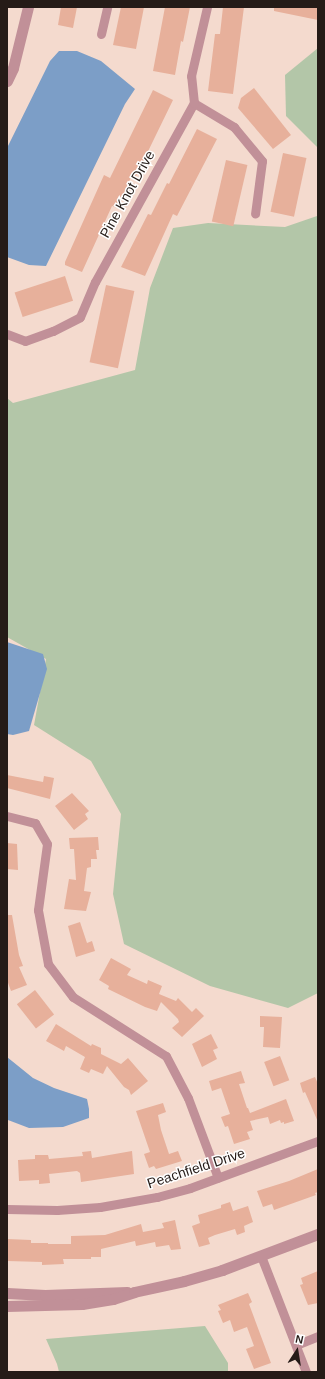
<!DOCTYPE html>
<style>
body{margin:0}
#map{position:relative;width:325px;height:1379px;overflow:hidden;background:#f4dace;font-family:Arial,sans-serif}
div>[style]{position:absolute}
.green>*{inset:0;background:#b3c6a8}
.water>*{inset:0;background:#7c9ec7}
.building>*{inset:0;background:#e7b09b;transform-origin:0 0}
.minor>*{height:9px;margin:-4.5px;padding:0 4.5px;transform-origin:4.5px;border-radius:4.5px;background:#c19098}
.tertiary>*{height:11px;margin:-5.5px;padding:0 5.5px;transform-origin:5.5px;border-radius:5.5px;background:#c19098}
span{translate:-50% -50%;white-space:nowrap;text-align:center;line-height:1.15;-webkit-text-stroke:3px #fff;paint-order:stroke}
.street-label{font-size:14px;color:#251b17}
.frame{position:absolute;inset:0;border:8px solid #251b17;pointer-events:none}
.north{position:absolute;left:277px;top:1331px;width:40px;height:40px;-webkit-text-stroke:3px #fff;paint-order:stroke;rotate:12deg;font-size:11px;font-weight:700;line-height:16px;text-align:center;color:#251b17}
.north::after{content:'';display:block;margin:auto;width:14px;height:18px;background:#251b17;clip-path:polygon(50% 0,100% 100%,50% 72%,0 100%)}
</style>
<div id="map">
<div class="green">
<div style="clip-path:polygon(318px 48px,318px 148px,286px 116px,285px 75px)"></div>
<div style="clip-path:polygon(318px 206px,318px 993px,288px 1008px,210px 986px,124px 944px,113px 894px,121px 814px,91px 761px,34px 725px,46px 659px,7px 637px,7px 398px,13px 403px,135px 370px,150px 288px,173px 228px,208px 223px,285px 227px,317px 216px)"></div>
<div style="clip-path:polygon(205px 1326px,228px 1363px,228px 1372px,59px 1372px,57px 1364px,46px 1339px)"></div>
</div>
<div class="water">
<div style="clip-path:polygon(59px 51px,77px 51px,101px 61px,135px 89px,125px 104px,46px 266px,29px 265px,7px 257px,7px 148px,50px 61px)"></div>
<div style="clip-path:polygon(7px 642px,43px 654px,47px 669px,29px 731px,13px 735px,7px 734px)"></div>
<div style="clip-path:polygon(7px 1057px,33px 1078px,54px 1088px,87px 1099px,89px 1109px,89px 1118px,63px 1127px,29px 1128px,8px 1120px)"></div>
</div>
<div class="building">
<div style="clip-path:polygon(61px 7px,77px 7px,73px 28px,58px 25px)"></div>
<div style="clip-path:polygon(121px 7px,144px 7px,136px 49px,113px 45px)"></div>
<div style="clip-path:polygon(165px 7px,190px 7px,183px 42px,181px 41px,175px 75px,153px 71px)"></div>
<div style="clip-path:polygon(223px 7px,244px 7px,233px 94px,208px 91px,215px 34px,220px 34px)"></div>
<div style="clip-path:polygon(274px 7px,318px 7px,318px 20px,274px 11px)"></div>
<div style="clip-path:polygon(254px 88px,291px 135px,273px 149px,238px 108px,241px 98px)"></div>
<div style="clip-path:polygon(153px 90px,173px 100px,136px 176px,132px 175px,117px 208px,112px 206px,82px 272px,65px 265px,65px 262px,104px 175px,110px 178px)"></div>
<div style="clip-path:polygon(197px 129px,217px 139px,177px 216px,173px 214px,145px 276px,121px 267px,148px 214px,151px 215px,167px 183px,169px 184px)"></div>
<div style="left:283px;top:153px;width:24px;height:60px;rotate:12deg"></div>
<div style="left:226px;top:160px;width:22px;height:63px;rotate:13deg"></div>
<div style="left:65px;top:276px;width:26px;height:53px;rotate:72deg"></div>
<div style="left:106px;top:285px;width:29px;height:79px;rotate:12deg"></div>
<div style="clip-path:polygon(7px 775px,43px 782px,44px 776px,54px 778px,50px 799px,7px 788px)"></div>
<div style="clip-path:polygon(72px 793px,89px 811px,85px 814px,88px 819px,74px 830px,55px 806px)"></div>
<div style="clip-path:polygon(98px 837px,99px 850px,96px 850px,97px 859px,91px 859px,91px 867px,87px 868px,84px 891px,91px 892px,86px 911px,64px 909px,69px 879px,76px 880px,74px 849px,70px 849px,69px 838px)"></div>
<div style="clip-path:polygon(7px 843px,17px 844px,18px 870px,7px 869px)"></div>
<div style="clip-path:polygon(7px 915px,12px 915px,19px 955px,23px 966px,19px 967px,27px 985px,11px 991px,7px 980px)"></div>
<div style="clip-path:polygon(80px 922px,87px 943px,92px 941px,95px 951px,76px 957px,68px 926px)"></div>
<div style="clip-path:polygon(111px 958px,131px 969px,127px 975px,147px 984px,148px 980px,162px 986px,159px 994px,176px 1001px,178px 998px,192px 1012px,196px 1008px,204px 1016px,182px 1037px,172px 1028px,179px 1022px,178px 1019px,161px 1002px,157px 1011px,145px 1007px,108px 989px,109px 986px,99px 980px)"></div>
<div style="left:35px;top:990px;width:31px;height:23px;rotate:52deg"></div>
<div style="clip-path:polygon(260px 1016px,282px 1017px,280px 1048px,263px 1047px,264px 1027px,260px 1027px)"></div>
<div style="clip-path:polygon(56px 1024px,91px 1046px,92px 1044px,101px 1048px,101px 1054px,121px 1064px,128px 1058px,148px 1081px,131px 1095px,129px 1090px,124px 1087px,107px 1066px,103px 1074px,91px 1069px,89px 1073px,80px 1069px,85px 1057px,66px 1046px,64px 1051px,46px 1041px)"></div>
<div style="clip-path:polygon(211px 1034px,218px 1048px,213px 1050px,217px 1059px,202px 1067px,192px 1044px)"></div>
<div style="left:280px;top:1056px;width:26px;height:17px;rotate:69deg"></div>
<div style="clip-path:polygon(241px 1071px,245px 1083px,239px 1084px,247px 1108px,248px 1108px,250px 1113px,286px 1099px,294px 1121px,284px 1124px,284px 1122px,281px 1123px,280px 1120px,270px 1124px,268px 1117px,250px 1121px,253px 1130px,247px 1132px,250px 1139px,234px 1144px,228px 1126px,225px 1127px,221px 1117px,230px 1114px,221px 1088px,212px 1091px,209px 1081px)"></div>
<div style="clip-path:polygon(315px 1077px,318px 1084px,318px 1122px,305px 1092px,303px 1093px,300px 1083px)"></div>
<div style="clip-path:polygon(163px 1103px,166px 1112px,158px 1115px,161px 1130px,169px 1154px,178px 1151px,182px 1161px,156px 1169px,154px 1166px,149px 1168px,144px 1154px,150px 1152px,136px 1111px)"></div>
<div style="clip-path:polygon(91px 1151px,92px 1158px,132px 1151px,134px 1174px,81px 1182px,80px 1173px,77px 1171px,49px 1174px,50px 1183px,39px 1184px,39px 1180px,19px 1181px,18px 1160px,35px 1159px,35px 1155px,48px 1155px,49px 1159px,83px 1156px,82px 1152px)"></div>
<div style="clip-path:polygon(318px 1169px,318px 1192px,315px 1193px,316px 1195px,274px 1210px,272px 1204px,263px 1207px,257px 1191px,289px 1181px)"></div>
<div style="clip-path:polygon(230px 1202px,233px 1211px,248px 1206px,253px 1222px,244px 1226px,245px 1232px,237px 1235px,235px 1229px,215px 1235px,208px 1238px,210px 1244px,199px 1247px,192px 1226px,200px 1223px,198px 1215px,221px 1208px,221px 1205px)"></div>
<div style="clip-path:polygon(175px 1220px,181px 1249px,171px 1250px,169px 1245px,156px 1247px,155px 1242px,136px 1246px,135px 1241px,101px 1249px,101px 1257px,91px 1257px,91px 1259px,63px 1259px,64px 1264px,42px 1265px,42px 1262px,7px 1261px,7px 1239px,31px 1240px,31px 1243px,48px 1243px,48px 1244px,71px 1244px,71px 1236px,105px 1235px,141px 1224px,143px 1232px,164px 1228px,162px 1223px)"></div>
<div style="clip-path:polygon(318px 1271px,318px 1303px,308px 1305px,300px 1285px,303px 1284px,301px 1278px)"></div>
<div style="clip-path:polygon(248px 1293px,252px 1302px,249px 1304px,271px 1363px,254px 1369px,246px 1349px,254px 1346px,247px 1327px,234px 1332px,230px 1320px,223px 1323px,218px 1311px,221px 1310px,218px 1305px)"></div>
</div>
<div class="minor">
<div style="left:101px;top:34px;width:28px;rotate:-77deg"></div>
<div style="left:194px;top:103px;width:47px;rotate:31deg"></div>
<div style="left:234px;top:127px;width:44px;rotate:50.5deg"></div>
<div style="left:262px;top:161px;width:53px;rotate:97.5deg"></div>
<div style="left:7px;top:334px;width:19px;rotate:21deg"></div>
<div style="left:25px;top:341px;width:30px;rotate:-20deg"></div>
<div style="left:53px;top:331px;width:30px;rotate:-27deg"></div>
<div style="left:80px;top:317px;width:38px;rotate:-67deg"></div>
<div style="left:95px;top:282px;width:205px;rotate:-61.1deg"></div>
<div style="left:194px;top:103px;width:27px;rotate:-96deg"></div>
<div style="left:191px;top:76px;width:71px;rotate:-76.9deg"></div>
<div style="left:7px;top:816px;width:29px;rotate:14deg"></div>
<div style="left:35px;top:823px;width:24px;rotate:60deg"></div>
<div style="left:47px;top:844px;width:67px;rotate:97.8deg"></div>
<div style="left:38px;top:910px;width:55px;rotate:79.5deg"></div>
<div style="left:48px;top:964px;width:41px;rotate:52.9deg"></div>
<div style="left:73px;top:997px;width:110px;rotate:32.4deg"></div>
<div style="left:166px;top:1056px;width:47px;rotate:62.4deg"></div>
<div style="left:188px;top:1098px;width:85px;rotate:69.4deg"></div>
<div style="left:7px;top:1209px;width:50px;rotate:1.1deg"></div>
<div style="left:57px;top:1210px;width:43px;rotate:-4deg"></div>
<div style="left:100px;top:1207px;width:58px;rotate:-10deg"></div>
<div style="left:157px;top:1197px;width:34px;rotate:-15deg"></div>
<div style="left:190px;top:1188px;width:136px;rotate:-20.2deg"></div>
<div style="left:261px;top:1256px;width:124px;rotate:68.8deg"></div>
<div style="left:296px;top:1345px;width:24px;rotate:-22deg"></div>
</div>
<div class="tertiary">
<div style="left:7px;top:81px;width:14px;rotate:-65deg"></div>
<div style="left:13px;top:68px;width:63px;rotate:-76.2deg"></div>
<div style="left:7px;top:1293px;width:38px;rotate:3deg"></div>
<div style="left:45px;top:1295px;width:82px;rotate:-2.1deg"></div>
<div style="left:7px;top:1306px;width:75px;rotate:-1.5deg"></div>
<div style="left:82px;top:1304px;width:31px;rotate:-9deg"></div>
<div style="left:113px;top:1299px;width:22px;rotate:-18deg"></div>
<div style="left:134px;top:1292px;width:51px;rotate:-12.4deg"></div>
<div style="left:184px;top:1281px;width:40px;rotate:-16deg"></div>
<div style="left:222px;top:1270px;width:103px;rotate:-20.6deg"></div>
</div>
<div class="street-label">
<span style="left:127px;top:194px;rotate:-61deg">Pine Knot Drive</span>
<span style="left:196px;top:1168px;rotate:-18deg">Peachfield Drive</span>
</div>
<div class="frame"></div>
<div class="north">N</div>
</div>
